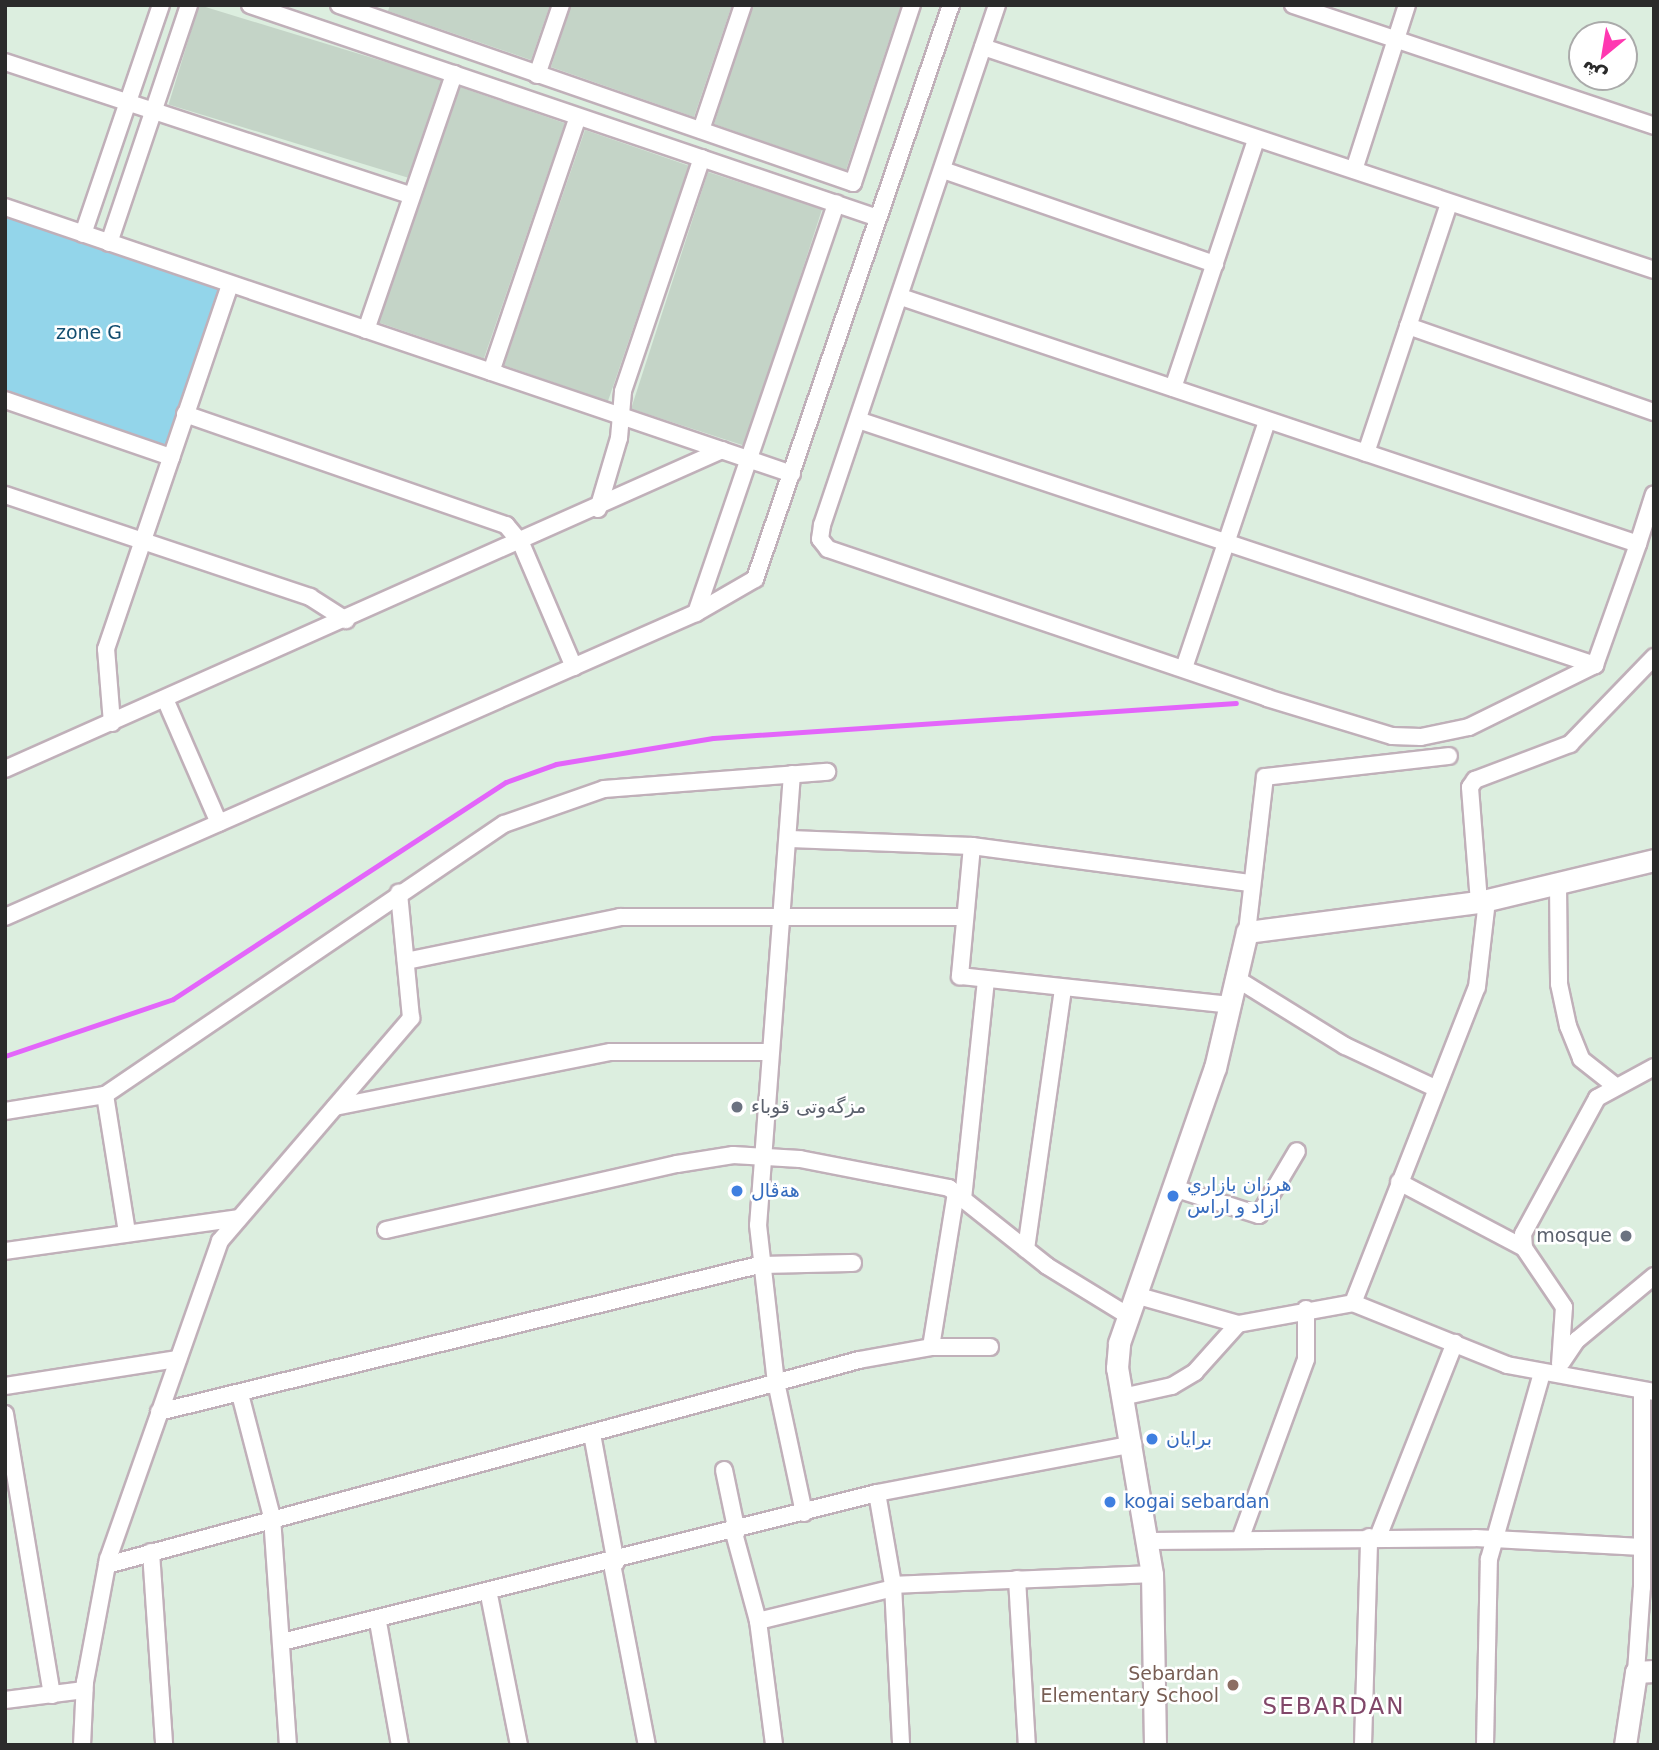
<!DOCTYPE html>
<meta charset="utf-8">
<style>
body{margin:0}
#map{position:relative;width:1659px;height:1750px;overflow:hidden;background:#dceedf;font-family:"DejaVu Sans",Cairo,sans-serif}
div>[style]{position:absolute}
.green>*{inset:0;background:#93d5ea}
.stream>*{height:5px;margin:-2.5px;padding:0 2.5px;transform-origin:2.5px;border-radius:2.5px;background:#e365fa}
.building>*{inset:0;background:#c4d4c7;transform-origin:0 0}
.roads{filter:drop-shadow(2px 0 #c0b0b9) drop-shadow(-2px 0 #c0b0b9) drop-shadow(0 2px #c0b0b9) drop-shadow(0 -2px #c0b0b9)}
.minor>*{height:16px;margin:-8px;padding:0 8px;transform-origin:8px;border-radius:8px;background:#fff}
.tertiary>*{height:21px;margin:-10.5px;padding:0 10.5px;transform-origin:10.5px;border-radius:10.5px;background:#fff}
.dots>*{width:19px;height:19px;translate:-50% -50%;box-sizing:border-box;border:4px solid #fff;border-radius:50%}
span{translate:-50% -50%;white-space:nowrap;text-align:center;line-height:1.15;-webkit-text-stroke:5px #fff;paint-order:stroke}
.park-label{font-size:19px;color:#134e70}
.worship-label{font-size:19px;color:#5b616d}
.left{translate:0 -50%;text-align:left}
.right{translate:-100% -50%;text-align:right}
.shop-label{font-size:19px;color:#366cbe}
.education-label{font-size:19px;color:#785e54}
.quarter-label{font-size:23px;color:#814769;letter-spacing:2px}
.frame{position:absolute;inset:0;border:7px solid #2b2b2b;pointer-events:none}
.north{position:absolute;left:1568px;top:21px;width:70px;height:70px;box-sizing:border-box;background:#fff;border:2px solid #aaa;border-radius:50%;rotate:210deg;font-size:19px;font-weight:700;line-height:28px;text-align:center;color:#2b2b2b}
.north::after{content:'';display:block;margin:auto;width:24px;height:32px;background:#ff38b1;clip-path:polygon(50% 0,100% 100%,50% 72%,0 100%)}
</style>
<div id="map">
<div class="green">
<div style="clip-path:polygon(5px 215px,221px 290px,167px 448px,5px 392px)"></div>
</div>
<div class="stream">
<div style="left:5px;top:1056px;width:177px;rotate:-18.7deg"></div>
<div style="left:173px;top:999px;width:397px;rotate:-33.1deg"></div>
<div style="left:506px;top:782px;width:53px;rotate:-19.8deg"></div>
<div style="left:556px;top:764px;width:159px;rotate:-9.4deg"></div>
<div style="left:713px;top:738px;width:524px;rotate:-3.83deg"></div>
</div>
<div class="building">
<div style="left:199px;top:5px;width:254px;height:104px;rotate:17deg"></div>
<div style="clip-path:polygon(390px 5px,550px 5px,531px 60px,388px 11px)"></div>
<div style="clip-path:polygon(571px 5px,732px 5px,694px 117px,551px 67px)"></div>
<div style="clip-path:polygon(753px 5px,901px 5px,846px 170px,714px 124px)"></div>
<div style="left:460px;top:87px;width:111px;height:249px;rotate:19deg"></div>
<div style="left:585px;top:130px;width:110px;height:249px;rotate:19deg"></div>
<div style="left:708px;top:172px;width:120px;height:249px;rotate:18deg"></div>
</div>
<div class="roads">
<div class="minor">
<div style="left:250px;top:5px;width:663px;rotate:18.74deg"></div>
<div style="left:339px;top:5px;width:544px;rotate:19.1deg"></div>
<div style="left:853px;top:183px;width:188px;rotate:-71.7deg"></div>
<div style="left:997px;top:5px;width:549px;rotate:108.6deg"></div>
<div style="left:822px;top:525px;width:14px;rotate:98deg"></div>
<div style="left:820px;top:539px;width:13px;rotate:51deg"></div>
<div style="left:828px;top:549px;width:464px;rotate:18.7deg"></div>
<div style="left:1267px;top:698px;width:131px;rotate:16.9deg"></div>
<div style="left:1392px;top:736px;width:29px;rotate:2deg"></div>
<div style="left:1421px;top:737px;width:49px;rotate:-11.8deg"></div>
<div style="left:1469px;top:727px;width:140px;rotate:-26.2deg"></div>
<div style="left:1595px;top:665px;width:128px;rotate:-70.4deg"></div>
<div style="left:1293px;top:5px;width:381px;rotate:18.5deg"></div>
<div style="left:983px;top:47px;width:707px;rotate:18.38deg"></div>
<div style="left:5px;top:62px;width:428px;rotate:18.2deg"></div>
<div style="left:537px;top:75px;width:74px;rotate:-71.1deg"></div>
<div style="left:701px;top:130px;width:132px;rotate:-71.4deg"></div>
<div style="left:943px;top:170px;width:288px;rotate:19.1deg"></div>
<div style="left:1354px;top:170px;width:173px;rotate:-72.2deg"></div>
<div style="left:5px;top:207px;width:831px;rotate:18.74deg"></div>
<div style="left:83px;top:234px;width:242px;rotate:-71.2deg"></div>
<div style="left:109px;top:243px;width:251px;rotate:-71.4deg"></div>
<div style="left:901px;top:297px;width:777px;rotate:18.53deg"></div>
<div style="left:1638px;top:544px;width:52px;rotate:-72.3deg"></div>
<div style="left:1408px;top:326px;width:261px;rotate:19.3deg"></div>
<div style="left:366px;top:330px;width:271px;rotate:-71deg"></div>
<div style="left:491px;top:372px;width:269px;rotate:-71.2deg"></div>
<div style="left:1173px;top:388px;width:262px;rotate:-71.5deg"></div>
<div style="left:5px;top:400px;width:176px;rotate:19deg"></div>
<div style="left:185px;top:414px;width:340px;rotate:19.1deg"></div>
<div style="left:506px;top:525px;width:23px;rotate:50deg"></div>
<div style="left:521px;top:543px;width:135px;rotate:66.9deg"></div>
<div style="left:858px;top:420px;width:777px;rotate:18.39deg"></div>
<div style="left:1366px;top:453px;width:263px;rotate:-71.6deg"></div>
<div style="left:5px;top:495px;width:322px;rotate:18.5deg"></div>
<div style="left:310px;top:597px;width:43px;rotate:32.6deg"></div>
<div style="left:598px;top:509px;width:74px;rotate:-73.5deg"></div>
<div style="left:619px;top:438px;width:47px;rotate:-85.1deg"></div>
<div style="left:623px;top:391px;width:246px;rotate:-71.3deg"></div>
<div style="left:696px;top:613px;width:433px;rotate:-71.1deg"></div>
<div style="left:1184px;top:668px;width:261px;rotate:-71.4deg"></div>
<div style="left:165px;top:699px;width:135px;rotate:66.5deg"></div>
<div style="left:112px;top:723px;width:74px;rotate:-94.6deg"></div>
<div style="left:106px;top:649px;width:385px;rotate:-71.2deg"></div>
<div style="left:5px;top:769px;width:785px;rotate:-23.98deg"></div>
<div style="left:792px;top:774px;width:452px;rotate:94.3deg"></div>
<div style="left:758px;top:1225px;width:158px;rotate:83.5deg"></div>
<div style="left:776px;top:1382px;width:134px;rotate:77.9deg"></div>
<div style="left:790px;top:839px;width:182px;rotate:2.2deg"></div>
<div style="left:972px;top:846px;width:280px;rotate:7.6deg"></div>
<div style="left:972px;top:846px;width:131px;rotate:95.3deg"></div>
<div style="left:960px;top:976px;width:273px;rotate:6.1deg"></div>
<div style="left:1558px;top:884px;width:100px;rotate:89.4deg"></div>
<div style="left:1559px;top:984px;width:43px;rotate:77.9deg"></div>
<div style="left:1568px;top:1026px;width:35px;rotate:68deg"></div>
<div style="left:1581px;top:1059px;width:42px;rotate:38.2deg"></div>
<div style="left:1479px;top:902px;width:115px;rotate:-94.5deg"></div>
<div style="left:1470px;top:787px;width:9px;rotate:-54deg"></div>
<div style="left:1475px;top:780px;width:102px;rotate:-20.8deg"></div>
<div style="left:1570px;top:744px;width:121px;rotate:-46deg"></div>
<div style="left:5px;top:917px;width:755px;rotate:-23.75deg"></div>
<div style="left:696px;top:613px;width:68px;rotate:-30deg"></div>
<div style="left:755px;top:579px;width:607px;rotate:-71.15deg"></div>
<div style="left:1247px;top:932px;width:156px;rotate:-83.4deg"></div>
<div style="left:1265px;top:777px;width:185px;rotate:-6.5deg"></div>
<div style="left:406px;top:961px;width:218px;rotate:-11.6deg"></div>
<div style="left:620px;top:917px;width:344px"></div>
<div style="left:1237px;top:979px;width:127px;rotate:31.8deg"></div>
<div style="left:1345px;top:1046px;width:99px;rotate:25deg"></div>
<div style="left:105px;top:1095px;width:140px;rotate:80.9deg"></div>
<div style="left:335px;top:1107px;width:281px;rotate:-11.3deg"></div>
<div style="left:611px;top:1052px;width:155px"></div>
<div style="left:5px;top:1111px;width:101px;rotate:-9.1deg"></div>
<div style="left:105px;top:1095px;width:482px;rotate:-34.2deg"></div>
<div style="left:504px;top:824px;width:106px;rotate:-19.3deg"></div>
<div style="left:604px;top:789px;width:224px;rotate:-4.4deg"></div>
<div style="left:1399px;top:1182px;width:141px;rotate:27.8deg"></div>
<div style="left:1177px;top:1189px;width:86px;rotate:17.6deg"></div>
<div style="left:1259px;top:1215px;width:74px;rotate:-59.3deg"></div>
<div style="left:963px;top:1199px;width:221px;rotate:-84deg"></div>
<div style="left:386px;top:1230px;width:298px;rotate:-12.8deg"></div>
<div style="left:677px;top:1164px;width:57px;rotate:-9.1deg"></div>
<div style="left:733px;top:1155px;width:67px;rotate:3.4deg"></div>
<div style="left:800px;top:1159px;width:152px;rotate:11deg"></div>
<div style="left:949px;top:1188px;width:125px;rotate:38.5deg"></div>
<div style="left:1047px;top:1266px;width:94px;rotate:31.5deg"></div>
<div style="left:1026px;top:1249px;width:263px;rotate:-81.9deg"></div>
<div style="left:5px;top:1251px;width:236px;rotate:-8deg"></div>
<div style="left:1135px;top:1295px;width:107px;rotate:15.7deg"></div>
<div style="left:1238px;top:1324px;width:117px;rotate:-10.3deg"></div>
<div style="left:1353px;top:1303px;width:166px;rotate:21.9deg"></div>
<div style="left:1507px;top:1365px;width:149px;rotate:10.4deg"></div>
<div style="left:1353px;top:1303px;width:339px;rotate:-68.6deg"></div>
<div style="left:1477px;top:987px;width:88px;rotate:-83.4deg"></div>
<div style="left:931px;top:1347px;width:156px;rotate:-80.8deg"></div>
<div style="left:1562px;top:1362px;width:27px;rotate:-56deg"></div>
<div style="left:1577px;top:1340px;width:100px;rotate:-39.7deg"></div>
<div style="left:1560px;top:1364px;width:57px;rotate:-86deg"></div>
<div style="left:1564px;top:1307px;width:71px;rotate:-124.1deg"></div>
<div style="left:1524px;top:1248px;width:14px;rotate:-94deg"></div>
<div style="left:1523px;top:1234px;width:155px;rotate:-61.4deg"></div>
<div style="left:1597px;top:1098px;width:65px;rotate:-28.5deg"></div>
<div style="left:5px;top:1386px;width:175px;rotate:-8.9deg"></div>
<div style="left:240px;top:1394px;width:127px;rotate:75.4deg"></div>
<div style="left:272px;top:1517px;width:229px;rotate:86deg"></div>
<div style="left:1122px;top:1397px;width:51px;rotate:-12.4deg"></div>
<div style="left:1172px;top:1386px;width:27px;rotate:-31deg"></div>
<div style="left:1195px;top:1372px;width:64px;rotate:-48.1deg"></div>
<div style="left:159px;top:1412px;width:618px;rotate:-13.77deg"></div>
<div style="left:759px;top:1265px;width:94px;rotate:-1.2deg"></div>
<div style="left:5px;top:1414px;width:285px;rotate:80.5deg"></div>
<div style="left:592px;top:1434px;width:131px;rotate:79.5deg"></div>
<div style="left:724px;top:1470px;width:63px;rotate:78.2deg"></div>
<div style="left:877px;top:1493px;width:93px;rotate:80.1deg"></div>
<div style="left:893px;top:1585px;width:160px;rotate:87.1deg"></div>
<div style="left:734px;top:1533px;width:91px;rotate:74.7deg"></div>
<div style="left:758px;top:1621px;width:125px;rotate:82.6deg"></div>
<div style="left:1241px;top:1537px;width:189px;rotate:-69.9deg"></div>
<div style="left:1306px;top:1359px;width:50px;rotate:-90deg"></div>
<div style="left:1378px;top:1537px;width:209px;rotate:-68.4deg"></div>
<div style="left:1149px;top:1541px;width:326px;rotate:-0.5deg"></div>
<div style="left:1475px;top:1538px;width:167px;rotate:3.1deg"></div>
<div style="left:151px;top:1552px;width:193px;rotate:86.1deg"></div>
<div style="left:612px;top:1564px;width:184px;rotate:79.1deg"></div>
<div style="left:107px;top:1565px;width:779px;rotate:-15.25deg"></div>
<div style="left:859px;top:1360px;width:73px;rotate:-10.2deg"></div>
<div style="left:931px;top:1347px;width:59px"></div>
<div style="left:1017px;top:1579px;width:166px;rotate:86.6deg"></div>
<div style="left:893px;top:1585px;width:259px;rotate:-2.4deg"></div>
<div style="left:489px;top:1595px;width:153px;rotate:78.7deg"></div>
<div style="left:758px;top:1621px;width:139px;rotate:-13.7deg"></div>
<div style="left:378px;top:1622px;width:125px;rotate:79.9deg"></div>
<div style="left:282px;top:1642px;width:613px;rotate:-14.06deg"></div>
<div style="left:877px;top:1493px;width:261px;rotate:-10.8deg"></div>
<div style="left:1636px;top:1672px;width:85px;rotate:-86deg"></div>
<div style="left:1642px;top:1587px;width:196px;rotate:-90deg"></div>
<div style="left:5px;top:1700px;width:80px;rotate:-7.2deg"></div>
<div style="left:82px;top:1745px;width:63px;rotate:-87.3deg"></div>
<div style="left:85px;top:1682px;width:125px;rotate:-79.4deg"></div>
<div style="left:108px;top:1559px;width:337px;rotate:-70.6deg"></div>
<div style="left:220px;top:1241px;width:294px;rotate:-49.4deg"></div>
<div style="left:411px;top:1018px;width:126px;rotate:-95.5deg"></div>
<div style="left:1363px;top:1745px;width:208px;rotate:-88.3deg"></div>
<div style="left:1485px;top:1745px;width:186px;rotate:-88.8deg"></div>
<div style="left:1489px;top:1559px;width:193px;rotate:-74.1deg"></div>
</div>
<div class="tertiary">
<div style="left:1155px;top:1745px;width:171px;rotate:-91deg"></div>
<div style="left:1152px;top:1574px;width:209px;rotate:-99.6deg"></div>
<div style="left:1117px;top:1368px;width:25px;rotate:-85deg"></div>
<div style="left:1119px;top:1343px;width:291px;rotate:-70.8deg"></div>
<div style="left:1215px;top:1068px;width:140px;rotate:-76.8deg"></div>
<div style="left:1247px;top:932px;width:234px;rotate:-7.4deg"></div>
<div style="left:1479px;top:902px;width:180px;rotate:-13.5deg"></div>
<div style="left:1625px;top:1745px;width:74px;rotate:-81.4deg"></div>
<div style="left:1636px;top:1672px;width:18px;rotate:-3deg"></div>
</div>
</div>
<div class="dots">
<div style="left:737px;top:1107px;background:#6b7280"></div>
<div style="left:737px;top:1191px;background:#3f7fe0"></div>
<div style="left:1173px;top:1196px;background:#3f7fe0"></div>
<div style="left:1626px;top:1236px;background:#6b7280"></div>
<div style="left:1152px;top:1439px;background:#3f7fe0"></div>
<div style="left:1110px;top:1502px;background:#3f7fe0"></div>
<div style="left:1233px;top:1685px;background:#8d6e63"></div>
</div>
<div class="park-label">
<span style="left:89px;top:333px">zone G</span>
</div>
<div class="worship-label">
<span class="left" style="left:751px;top:1107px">مزگەوتی قوباء</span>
<span class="right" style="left:1612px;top:1236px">mosque</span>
</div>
<div class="shop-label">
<span class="left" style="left:1187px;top:1196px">هرزان بازاري<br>ازاد و اراس</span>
<span class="left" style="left:751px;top:1191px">هةڤال</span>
<span class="left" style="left:1166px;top:1439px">برايان</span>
<span class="left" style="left:1124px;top:1502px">kogai sebardan</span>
</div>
<div class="education-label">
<span class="right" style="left:1219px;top:1685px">Sebardan<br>Elementary School</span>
</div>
<div class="quarter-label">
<span style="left:1334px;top:1706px">SEBARDAN</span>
</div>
<div class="frame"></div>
<div class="north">ش</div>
</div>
